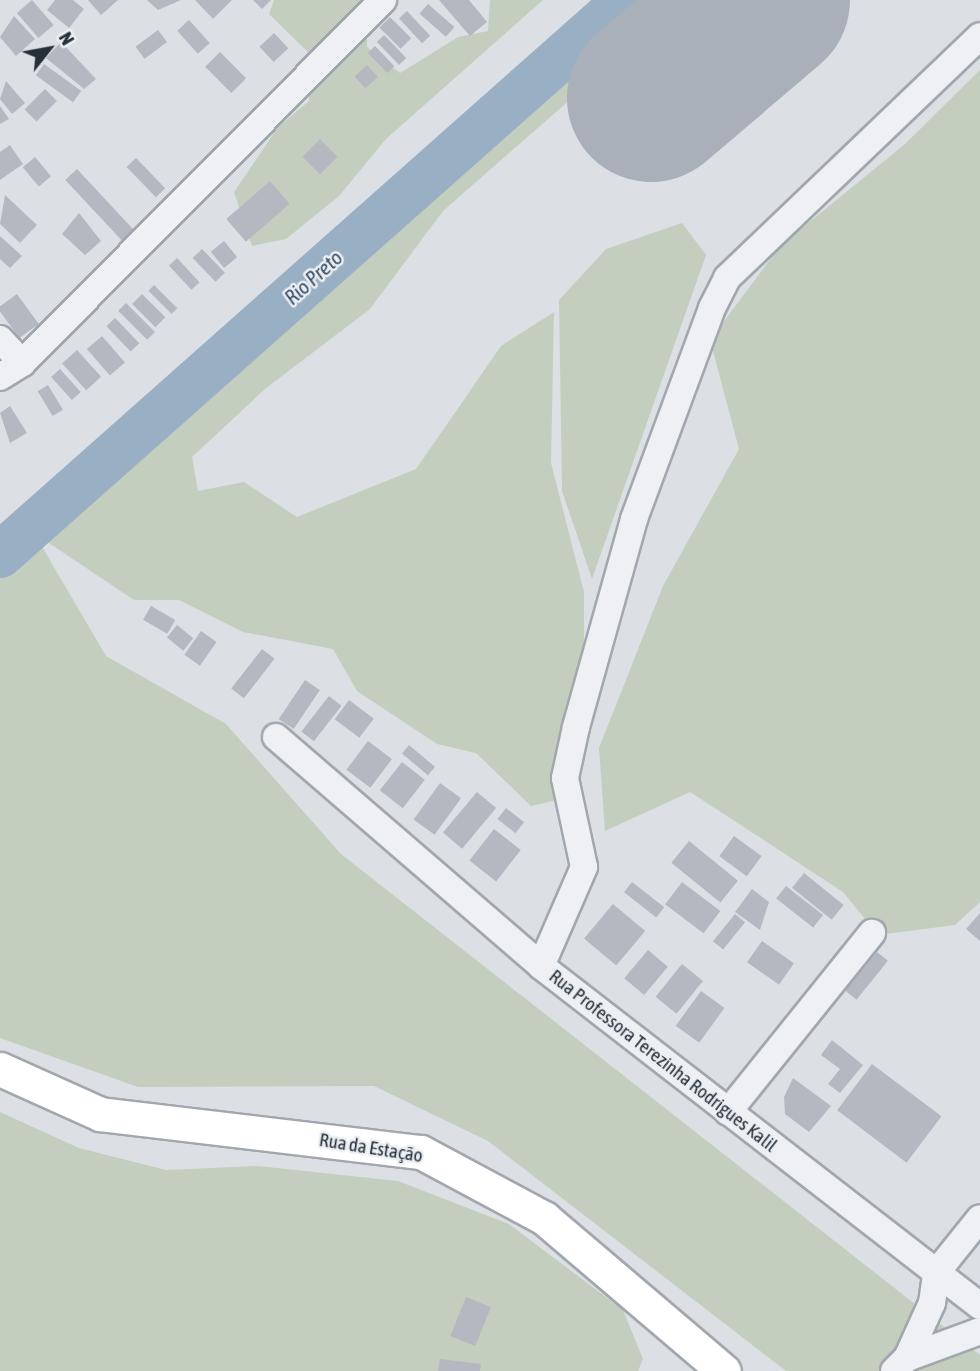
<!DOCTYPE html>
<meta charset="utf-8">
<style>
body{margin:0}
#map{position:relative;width:980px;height:1371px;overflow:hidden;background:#dce0e5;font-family:"Asap Condensed",sans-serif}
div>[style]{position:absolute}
.green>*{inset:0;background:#c3cebe}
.river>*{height:46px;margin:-23px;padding:0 23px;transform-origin:23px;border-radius:23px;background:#99afc3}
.runway>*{height:168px;margin:-84px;padding:0 84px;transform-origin:84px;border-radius:84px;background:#aab0b9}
.building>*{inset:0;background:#b4b9c1;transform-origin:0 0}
.roads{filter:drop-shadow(2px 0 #a2a7ae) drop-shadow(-2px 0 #a2a7ae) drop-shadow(0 2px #a2a7ae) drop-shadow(0 -2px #a2a7ae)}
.minor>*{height:26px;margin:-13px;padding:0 13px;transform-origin:13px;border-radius:13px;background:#eef0f4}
.major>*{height:33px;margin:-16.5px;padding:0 16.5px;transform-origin:16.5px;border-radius:16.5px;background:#fff}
span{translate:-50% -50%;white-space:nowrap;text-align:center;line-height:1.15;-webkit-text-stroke:5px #ebeff3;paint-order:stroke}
.street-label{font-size:19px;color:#272f3a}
.water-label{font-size:21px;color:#354f6a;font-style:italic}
.north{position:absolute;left:14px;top:14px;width:70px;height:70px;-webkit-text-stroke:5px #ebeff3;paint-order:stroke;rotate:59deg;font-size:19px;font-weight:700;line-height:28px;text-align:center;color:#272f3a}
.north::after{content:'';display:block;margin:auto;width:24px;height:32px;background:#272f3a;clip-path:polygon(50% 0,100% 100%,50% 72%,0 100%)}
</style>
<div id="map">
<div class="green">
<div style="clip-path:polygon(274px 0,368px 0,367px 47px,400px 73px,458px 37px,488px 31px,490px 0,543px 0,386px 139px,339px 196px,286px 239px,252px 246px,234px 192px,278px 127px,309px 101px,310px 54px,269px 14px)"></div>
<div style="clip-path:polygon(653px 0,684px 0,443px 211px,370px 309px,265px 389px,192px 457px,198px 491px,244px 482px,297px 517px,416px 469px,501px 346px,554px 312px,551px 463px,584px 592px,584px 662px,557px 800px,531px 806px,476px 753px,437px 744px,357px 691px,333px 649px,243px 632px,179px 600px,134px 600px,46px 541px)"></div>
<div style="clip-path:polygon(980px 70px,980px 902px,955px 925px,878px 935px,843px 892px,690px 792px,605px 831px,599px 748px,663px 586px,739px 449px,710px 340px,780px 246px,905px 144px)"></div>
<div style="clip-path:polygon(682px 223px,706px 255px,592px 579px,562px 491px,559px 300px,606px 249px)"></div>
<div style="clip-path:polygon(41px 545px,106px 656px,226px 724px,341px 854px,980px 1355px,980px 1371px,786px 1371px,488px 1141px,374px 1086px,138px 1087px,0 1038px,0 573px)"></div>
<div style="clip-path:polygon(0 1112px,79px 1148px,166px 1170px,258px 1166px,398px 1181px,509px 1224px,623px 1310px,643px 1359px,638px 1371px,0 1371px)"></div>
</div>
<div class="river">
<div style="left:0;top:555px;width:837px;rotate:-41.56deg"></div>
</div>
<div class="runway">
<div style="left:651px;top:98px;width:151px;rotate:-40.4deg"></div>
</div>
<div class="building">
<div style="left:32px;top:0;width:33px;height:20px;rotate:49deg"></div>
<div style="clip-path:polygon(55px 0,73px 0,84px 9px,69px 28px,47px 10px)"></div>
<div style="clip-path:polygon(88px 0,118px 0,101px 15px)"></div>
<div style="clip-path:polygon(147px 0,181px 0,158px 10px)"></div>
<div style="clip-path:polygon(195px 0,232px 0,213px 19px)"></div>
<div style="clip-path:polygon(253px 0,271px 0,262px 9px)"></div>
<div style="clip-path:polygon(439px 0,469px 0,487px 22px,470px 36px)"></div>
<div style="left:428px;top:4px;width:35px;height:13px;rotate:41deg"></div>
<div style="left:407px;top:11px;width:34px;height:11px;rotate:47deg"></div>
<div style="clip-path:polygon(14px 16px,35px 39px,16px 56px,0 37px)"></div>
<div style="left:390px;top:17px;width:30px;height:15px;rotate:45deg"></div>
<div style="left:189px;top:20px;width:31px;height:16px;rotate:48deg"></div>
<div style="left:158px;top:30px;width:15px;height:28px;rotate:53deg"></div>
<div style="left:274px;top:33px;width:21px;height:20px;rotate:47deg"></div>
<div style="left:384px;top:35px;width:32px;height:10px;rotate:46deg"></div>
<div style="clip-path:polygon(61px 42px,96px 79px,84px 89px,46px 58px)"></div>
<div style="left:375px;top:46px;width:28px;height:10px;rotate:46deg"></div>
<div style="left:220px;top:52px;width:37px;height:21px;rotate:45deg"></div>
<div style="left:44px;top:64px;width:46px;height:14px;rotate:36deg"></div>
<div style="left:367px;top:65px;width:16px;height:17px;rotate:47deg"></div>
<div style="clip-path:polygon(6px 81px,25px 103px,12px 114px,0 99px)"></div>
<div style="left:45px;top:89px;width:17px;height:29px;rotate:45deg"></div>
<div style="clip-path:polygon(0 106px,9px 119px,0 124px)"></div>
<div style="left:320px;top:139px;width:25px;height:25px;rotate:45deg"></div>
<div style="clip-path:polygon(10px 145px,23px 164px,0 180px,0 152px)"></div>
<div style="left:35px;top:157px;width:25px;height:16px;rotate:50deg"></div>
<div style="left:136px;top:158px;width:42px;height:13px;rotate:46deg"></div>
<div style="left:77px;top:169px;width:83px;height:16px;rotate:47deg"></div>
<div style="left:270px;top:181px;width:30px;height:58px;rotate:49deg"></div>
<div style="clip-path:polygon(5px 195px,37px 225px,20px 243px,0 224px)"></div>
<div style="clip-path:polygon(79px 213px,101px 241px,85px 255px,62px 234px)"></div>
<div style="clip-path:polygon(0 236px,22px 256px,10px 268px,0 259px)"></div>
<div style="left:224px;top:241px;width:21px;height:17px;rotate:51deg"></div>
<div style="left:202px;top:249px;width:33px;height:13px;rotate:46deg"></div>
<div style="left:177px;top:258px;width:33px;height:11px;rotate:47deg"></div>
<div style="left:154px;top:285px;width:33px;height:8px;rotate:45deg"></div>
<div style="left:17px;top:294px;width:37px;height:24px;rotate:54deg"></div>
<div style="left:142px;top:294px;width:33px;height:14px;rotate:45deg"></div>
<div style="left:126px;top:303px;width:41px;height:11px;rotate:45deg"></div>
<div style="left:115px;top:318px;width:35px;height:12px;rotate:46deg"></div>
<div style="left:102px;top:336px;width:35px;height:20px;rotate:49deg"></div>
<div style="left:77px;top:350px;width:36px;height:20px;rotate:48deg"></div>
<div style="left:60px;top:369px;width:31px;height:12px;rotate:48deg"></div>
<div style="left:48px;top:385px;width:29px;height:12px;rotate:59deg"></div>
<div style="clip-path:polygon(10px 406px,27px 433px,10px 443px,0 413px)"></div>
<div style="left:151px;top:606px;width:28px;height:16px;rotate:30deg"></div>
<div style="left:177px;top:625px;width:21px;height:16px;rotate:39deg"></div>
<div style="left:201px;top:631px;width:19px;height:29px;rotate:35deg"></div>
<div style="left:262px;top:649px;width:16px;height:50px;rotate:38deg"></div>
<div style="left:305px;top:680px;width:18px;height:47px;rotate:34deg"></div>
<div style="left:329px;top:696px;width:16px;height:45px;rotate:38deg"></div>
<div style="left:349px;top:700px;width:31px;height:24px;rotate:37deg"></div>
<div style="left:368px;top:741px;width:30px;height:36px;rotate:37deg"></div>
<div style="left:409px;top:745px;width:34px;height:11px;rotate:40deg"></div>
<div style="left:402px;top:762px;width:29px;height:36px;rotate:38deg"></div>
<div style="left:440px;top:783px;width:26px;height:45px;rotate:36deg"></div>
<div style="left:477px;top:792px;width:25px;height:53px;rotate:40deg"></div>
<div style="left:506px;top:808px;width:23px;height:14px;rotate:38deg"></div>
<div style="left:494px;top:829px;width:34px;height:40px;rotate:38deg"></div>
<div style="left:734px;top:836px;width:34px;height:25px;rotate:36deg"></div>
<div style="left:689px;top:841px;width:63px;height:28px;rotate:39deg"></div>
<div style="left:804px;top:873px;width:51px;height:19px;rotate:39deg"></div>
<div style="left:632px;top:882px;width:41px;height:13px;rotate:38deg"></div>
<div style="left:682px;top:882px;width:48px;height:28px;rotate:37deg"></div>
<div style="left:786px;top:886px;width:47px;height:16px;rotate:38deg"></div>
<div style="clip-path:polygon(752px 889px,769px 902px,760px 930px,735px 912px)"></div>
<div style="left:613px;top:904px;width:42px;height:45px;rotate:40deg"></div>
<div style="clip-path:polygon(980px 913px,980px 941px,966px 929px)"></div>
<div style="left:735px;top:914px;width:13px;height:35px;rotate:39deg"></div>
<div style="left:762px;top:941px;width:39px;height:26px;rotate:35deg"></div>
<div style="left:648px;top:950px;width:26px;height:37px;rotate:40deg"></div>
<div style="left:877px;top:952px;width:14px;height:50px;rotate:39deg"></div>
<div style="left:682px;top:964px;width:27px;height:42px;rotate:39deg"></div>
<div style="left:701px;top:991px;width:29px;height:43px;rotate:36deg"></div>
<div style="clip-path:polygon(832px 1040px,863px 1065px,840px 1093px,828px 1084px,840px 1069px,821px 1055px)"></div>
<div style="left:872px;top:1064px;width:87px;height:58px;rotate:37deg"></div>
<div style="clip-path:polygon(793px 1078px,831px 1106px,809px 1132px,785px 1114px,784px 1097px)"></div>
<div style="left:466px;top:1297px;width:27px;height:42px;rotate:22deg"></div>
<div style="clip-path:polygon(440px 1359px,481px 1364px,480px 1371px,438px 1371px)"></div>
</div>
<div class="roads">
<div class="minor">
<div style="left:0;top:339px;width:33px;rotate:47deg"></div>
<div style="left:0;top:377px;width:26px;rotate:-32deg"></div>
<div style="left:22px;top:363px;width:512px;rotate:-45.16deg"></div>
<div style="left:276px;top:737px;width:350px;rotate:40.8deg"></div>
<div style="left:541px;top:966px;width:555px;rotate:37.76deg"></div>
<div style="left:541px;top:966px;width:108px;rotate:-66.5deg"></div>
<div style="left:584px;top:867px;width:91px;rotate:-102.1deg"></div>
<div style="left:565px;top:778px;width:52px;rotate:-77.8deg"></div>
<div style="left:576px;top:727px;width:216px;rotate:-74.4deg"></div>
<div style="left:634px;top:519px;width:225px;rotate:-69.7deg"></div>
<div style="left:712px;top:308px;width:34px;rotate:-63deg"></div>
<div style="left:727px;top:278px;width:350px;rotate:-43.7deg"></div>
<div style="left:728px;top:1112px;width:230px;rotate:-51.2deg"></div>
<div style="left:907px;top:1358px;width:60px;rotate:-65.6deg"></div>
<div style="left:932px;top:1303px;width:30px;rotate:-82deg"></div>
<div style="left:936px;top:1273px;width:70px;rotate:-51.3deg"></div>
<div style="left:894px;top:1371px;width:18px;rotate:-45deg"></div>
<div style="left:907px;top:1358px;width:78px;rotate:-20.3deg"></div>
</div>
<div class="major">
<div style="left:0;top:1069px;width:110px;rotate:24.2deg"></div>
<div style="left:100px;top:1114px;width:323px;rotate:6.8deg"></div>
<div style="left:421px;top:1152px;width:140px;rotate:28.2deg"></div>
<div style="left:544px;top:1218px;width:236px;rotate:40.4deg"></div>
</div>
</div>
<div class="street-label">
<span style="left:663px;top:1061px;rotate:38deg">Rua Professora Terezinha Rodrigues Kalil</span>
<span style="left:371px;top:1148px;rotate:9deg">Rua da Estação</span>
</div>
<div class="water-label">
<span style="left:313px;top:277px;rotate:-42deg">Rio Preto</span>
</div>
<div class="north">N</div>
</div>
